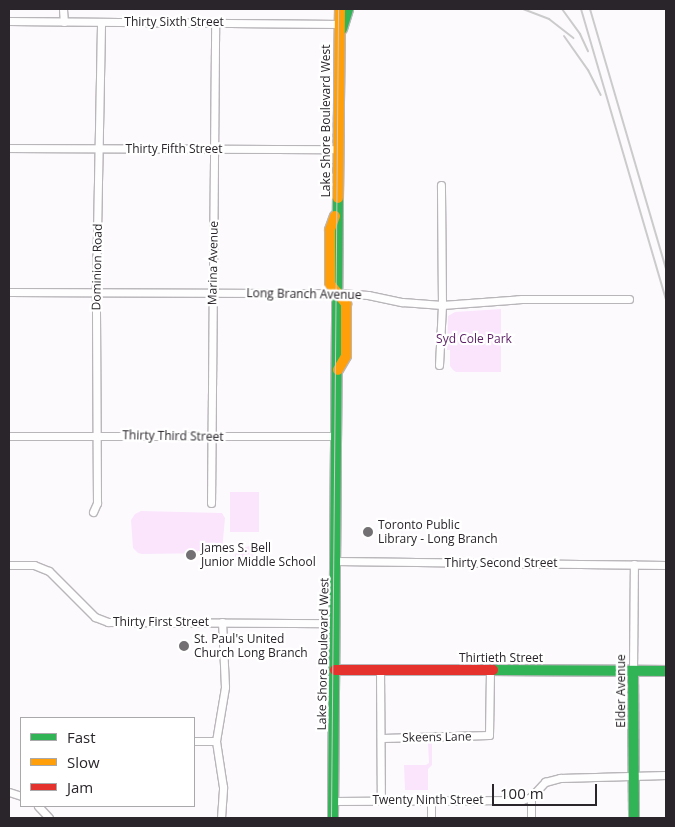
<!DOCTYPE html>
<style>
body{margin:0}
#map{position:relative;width:675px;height:827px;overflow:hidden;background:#fdfafe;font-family:"Open Sans",sans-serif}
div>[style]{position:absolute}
.green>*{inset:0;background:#fae5fd;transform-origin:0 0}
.roads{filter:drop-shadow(1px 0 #b9b6ba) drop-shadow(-1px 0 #b9b6ba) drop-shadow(0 1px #b9b6ba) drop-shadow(0 -1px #b9b6ba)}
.street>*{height:7px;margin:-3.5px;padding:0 3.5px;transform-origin:3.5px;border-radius:3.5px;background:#fffeff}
.fast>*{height:10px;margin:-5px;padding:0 5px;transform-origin:5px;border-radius:5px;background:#30b455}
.slow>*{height:10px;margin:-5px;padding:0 5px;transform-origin:5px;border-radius:5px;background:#ff9f0a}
.jam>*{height:10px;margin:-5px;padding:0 5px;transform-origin:5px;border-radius:5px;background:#e5322d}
.tram>*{height:1px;margin:-0.5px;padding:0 0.5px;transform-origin:0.5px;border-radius:0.5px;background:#cccbcc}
.rail>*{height:2px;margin:-1px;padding:0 1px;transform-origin:1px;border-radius:1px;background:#cccbcc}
.dots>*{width:14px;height:14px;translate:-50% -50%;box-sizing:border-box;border:2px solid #fff;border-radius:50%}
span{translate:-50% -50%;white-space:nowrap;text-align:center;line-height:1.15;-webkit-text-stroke:4.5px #fff;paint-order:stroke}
.street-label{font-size:12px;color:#29252a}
.park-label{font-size:12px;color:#5b1d64}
.poi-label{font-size:12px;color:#29252a}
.left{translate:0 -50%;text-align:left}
.frame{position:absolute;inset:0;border:10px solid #29252a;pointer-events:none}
.legend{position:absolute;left:20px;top:717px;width:175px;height:90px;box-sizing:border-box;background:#fff;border:1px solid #a9a8aa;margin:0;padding:6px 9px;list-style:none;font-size:15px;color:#29252a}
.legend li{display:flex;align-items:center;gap:10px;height:25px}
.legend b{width:25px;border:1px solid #a9a8aa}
.scale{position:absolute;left:492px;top:784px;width:105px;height:22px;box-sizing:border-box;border:2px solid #29252a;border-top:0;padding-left:6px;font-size:15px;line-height:18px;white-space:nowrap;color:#29252a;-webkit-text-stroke:4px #fff;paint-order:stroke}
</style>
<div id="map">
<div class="green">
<div style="clip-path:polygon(501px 309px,501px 372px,456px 372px,453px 370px,450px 366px,450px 350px,447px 350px,448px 316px,455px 312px)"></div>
<div style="left:230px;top:492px;width:29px;height:40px"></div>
<div style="clip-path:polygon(141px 511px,222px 513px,225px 518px,222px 551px,217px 553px,142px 554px,138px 553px,133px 548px,131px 520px,135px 514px)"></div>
<div style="clip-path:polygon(249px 546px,252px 546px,253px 560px,237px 560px,235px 555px,237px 550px)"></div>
<div style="clip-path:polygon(428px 743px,432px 743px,432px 765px,428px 769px,428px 790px,405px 790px,404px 765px,426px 765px,429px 763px)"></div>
</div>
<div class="roads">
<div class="street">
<div style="left:63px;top:9px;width:13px;rotate:86deg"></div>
<div style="left:9px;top:21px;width:331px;rotate:0.5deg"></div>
<div style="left:9px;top:148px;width:329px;rotate:0.2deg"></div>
<div style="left:9px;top:292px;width:329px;rotate:0.2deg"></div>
<div style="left:338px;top:293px;width:30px;rotate:4deg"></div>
<div style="left:368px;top:295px;width:35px;rotate:12deg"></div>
<div style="left:402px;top:302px;width:40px;rotate:4.3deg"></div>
<div style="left:442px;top:305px;width:80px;rotate:-4.3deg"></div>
<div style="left:522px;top:299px;width:107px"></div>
<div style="left:439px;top:365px;width:60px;rotate:-87.1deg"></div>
<div style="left:442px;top:305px;width:120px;rotate:-90.5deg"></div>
<div style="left:9px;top:436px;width:328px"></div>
<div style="left:211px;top:503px;width:480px;rotate:-89.5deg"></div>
<div style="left:93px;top:512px;width:10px;rotate:-66deg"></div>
<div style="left:97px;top:503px;width:217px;rotate:-90.3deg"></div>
<div style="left:96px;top:286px;width:264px;rotate:-88.9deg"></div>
<div style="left:336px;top:561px;width:330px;rotate:0.7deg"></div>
<div style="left:9px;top:565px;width:25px"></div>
<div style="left:34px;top:565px;width:16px;rotate:22deg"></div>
<div style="left:49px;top:571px;width:65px;rotate:45deg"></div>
<div style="left:95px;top:617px;width:14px;rotate:21deg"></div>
<div style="left:108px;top:622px;width:227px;rotate:0.3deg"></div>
<div style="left:380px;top:670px;width:131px;rotate:89.6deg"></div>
<div style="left:633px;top:671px;width:107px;rotate:-89.5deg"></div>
<div style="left:382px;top:738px;width:107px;rotate:-1.6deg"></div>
<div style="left:489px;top:735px;width:64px;rotate:-89.1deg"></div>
<div style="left:194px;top:741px;width:22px"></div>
<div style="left:9px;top:792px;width:13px;rotate:18deg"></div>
<div style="left:531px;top:797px;width:21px;rotate:90deg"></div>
<div style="left:333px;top:801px;width:189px;rotate:-0.3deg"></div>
<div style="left:522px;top:800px;width:9px;rotate:-18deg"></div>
<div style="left:531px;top:797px;width:21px;rotate:-47deg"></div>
<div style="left:545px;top:782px;width:16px;rotate:-15deg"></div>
<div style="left:560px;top:778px;width:106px;rotate:-1.6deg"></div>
<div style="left:431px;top:801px;width:17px;rotate:90deg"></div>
<div style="left:38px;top:806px;width:16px;rotate:47deg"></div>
<div style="left:221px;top:818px;width:31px;rotate:-86deg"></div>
<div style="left:223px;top:787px;width:47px;rotate:-98.7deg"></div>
<div style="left:216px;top:741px;width:55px;rotate:-80.5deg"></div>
<div style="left:225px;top:687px;width:65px;rotate:-92.6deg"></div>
</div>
<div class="fast">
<div style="left:342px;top:29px;width:21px;rotate:-73deg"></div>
<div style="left:493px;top:670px;width:173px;rotate:0.3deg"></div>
<div style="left:633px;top:671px;width:147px;rotate:89.6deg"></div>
<div style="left:333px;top:818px;width:620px;rotate:-89.54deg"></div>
</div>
<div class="slow">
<div style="left:338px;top:198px;width:189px;rotate:-89.4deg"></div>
<div style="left:335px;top:216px;width:15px;rotate:110deg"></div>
<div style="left:330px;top:230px;width:54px;rotate:90deg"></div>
<div style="left:330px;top:284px;width:26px;rotate:51deg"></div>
<div style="left:346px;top:304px;width:52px;rotate:90deg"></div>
<div style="left:346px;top:356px;width:16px;rotate:120deg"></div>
</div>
<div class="jam">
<div style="left:335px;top:670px;width:158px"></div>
</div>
</div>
<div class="tram">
<div style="left:331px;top:818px;width:809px;rotate:-89.5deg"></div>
</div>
<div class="rail">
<div style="left:523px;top:9px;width:28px;rotate:21deg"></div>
<div style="left:549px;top:19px;width:31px;rotate:38deg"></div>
<div style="left:562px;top:9px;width:31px;rotate:54deg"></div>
<div style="left:580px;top:34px;width:19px;rotate:65deg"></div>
<div style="left:581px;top:9px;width:302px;rotate:73.7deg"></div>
<div style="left:590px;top:9px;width:271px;rotate:73.7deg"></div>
<div style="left:564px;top:36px;width:42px;rotate:54.8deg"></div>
<div style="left:588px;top:70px;width:28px;rotate:63deg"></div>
</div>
<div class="dots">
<div style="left:368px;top:532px;background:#737074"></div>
<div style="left:191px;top:555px;background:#737074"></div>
<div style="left:184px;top:646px;background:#737074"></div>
</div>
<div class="street-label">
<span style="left:174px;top:22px">Thirty Sixth Street</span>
<span style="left:326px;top:121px;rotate:-90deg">Lake Shore Boulevard West</span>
<span style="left:174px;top:149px">Thirty Fifth Street</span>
<span style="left:213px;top:263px;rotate:-89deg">Marina Avenue</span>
<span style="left:97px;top:267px;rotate:-89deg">Dominion Road</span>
<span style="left:304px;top:294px;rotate:1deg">Long Branch Avenue</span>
<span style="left:173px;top:436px;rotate:1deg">Thirty Third Street</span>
<span style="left:501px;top:563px">Thirty Second Street</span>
<span style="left:161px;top:622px">Thirty First Street</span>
<span style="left:323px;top:654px;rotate:-89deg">Lake Shore Boulevard West</span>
<span style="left:501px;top:658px">Thirtieth Street</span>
<span style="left:621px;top:691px;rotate:-90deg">Elder Avenue</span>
<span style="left:437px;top:737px;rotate:-1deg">Skeens Lane</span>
<span style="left:428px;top:800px">Twenty Ninth Street</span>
</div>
<div class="park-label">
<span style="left:474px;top:339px">Syd Cole Park</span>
</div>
<div class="poi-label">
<span class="left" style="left:378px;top:532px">Toronto Public<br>Library - Long Branch</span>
<span class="left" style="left:201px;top:555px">James S. Bell<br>Junior Middle School</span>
<span class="left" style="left:194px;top:646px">St. Paul's United<br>Church Long Branch</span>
</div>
<div class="frame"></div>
<ul class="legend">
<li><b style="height:6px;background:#30b455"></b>Fast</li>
<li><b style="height:6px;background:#ff9f0a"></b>Slow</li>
<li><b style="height:6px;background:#e5322d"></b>Jam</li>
</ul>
<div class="scale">100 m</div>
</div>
